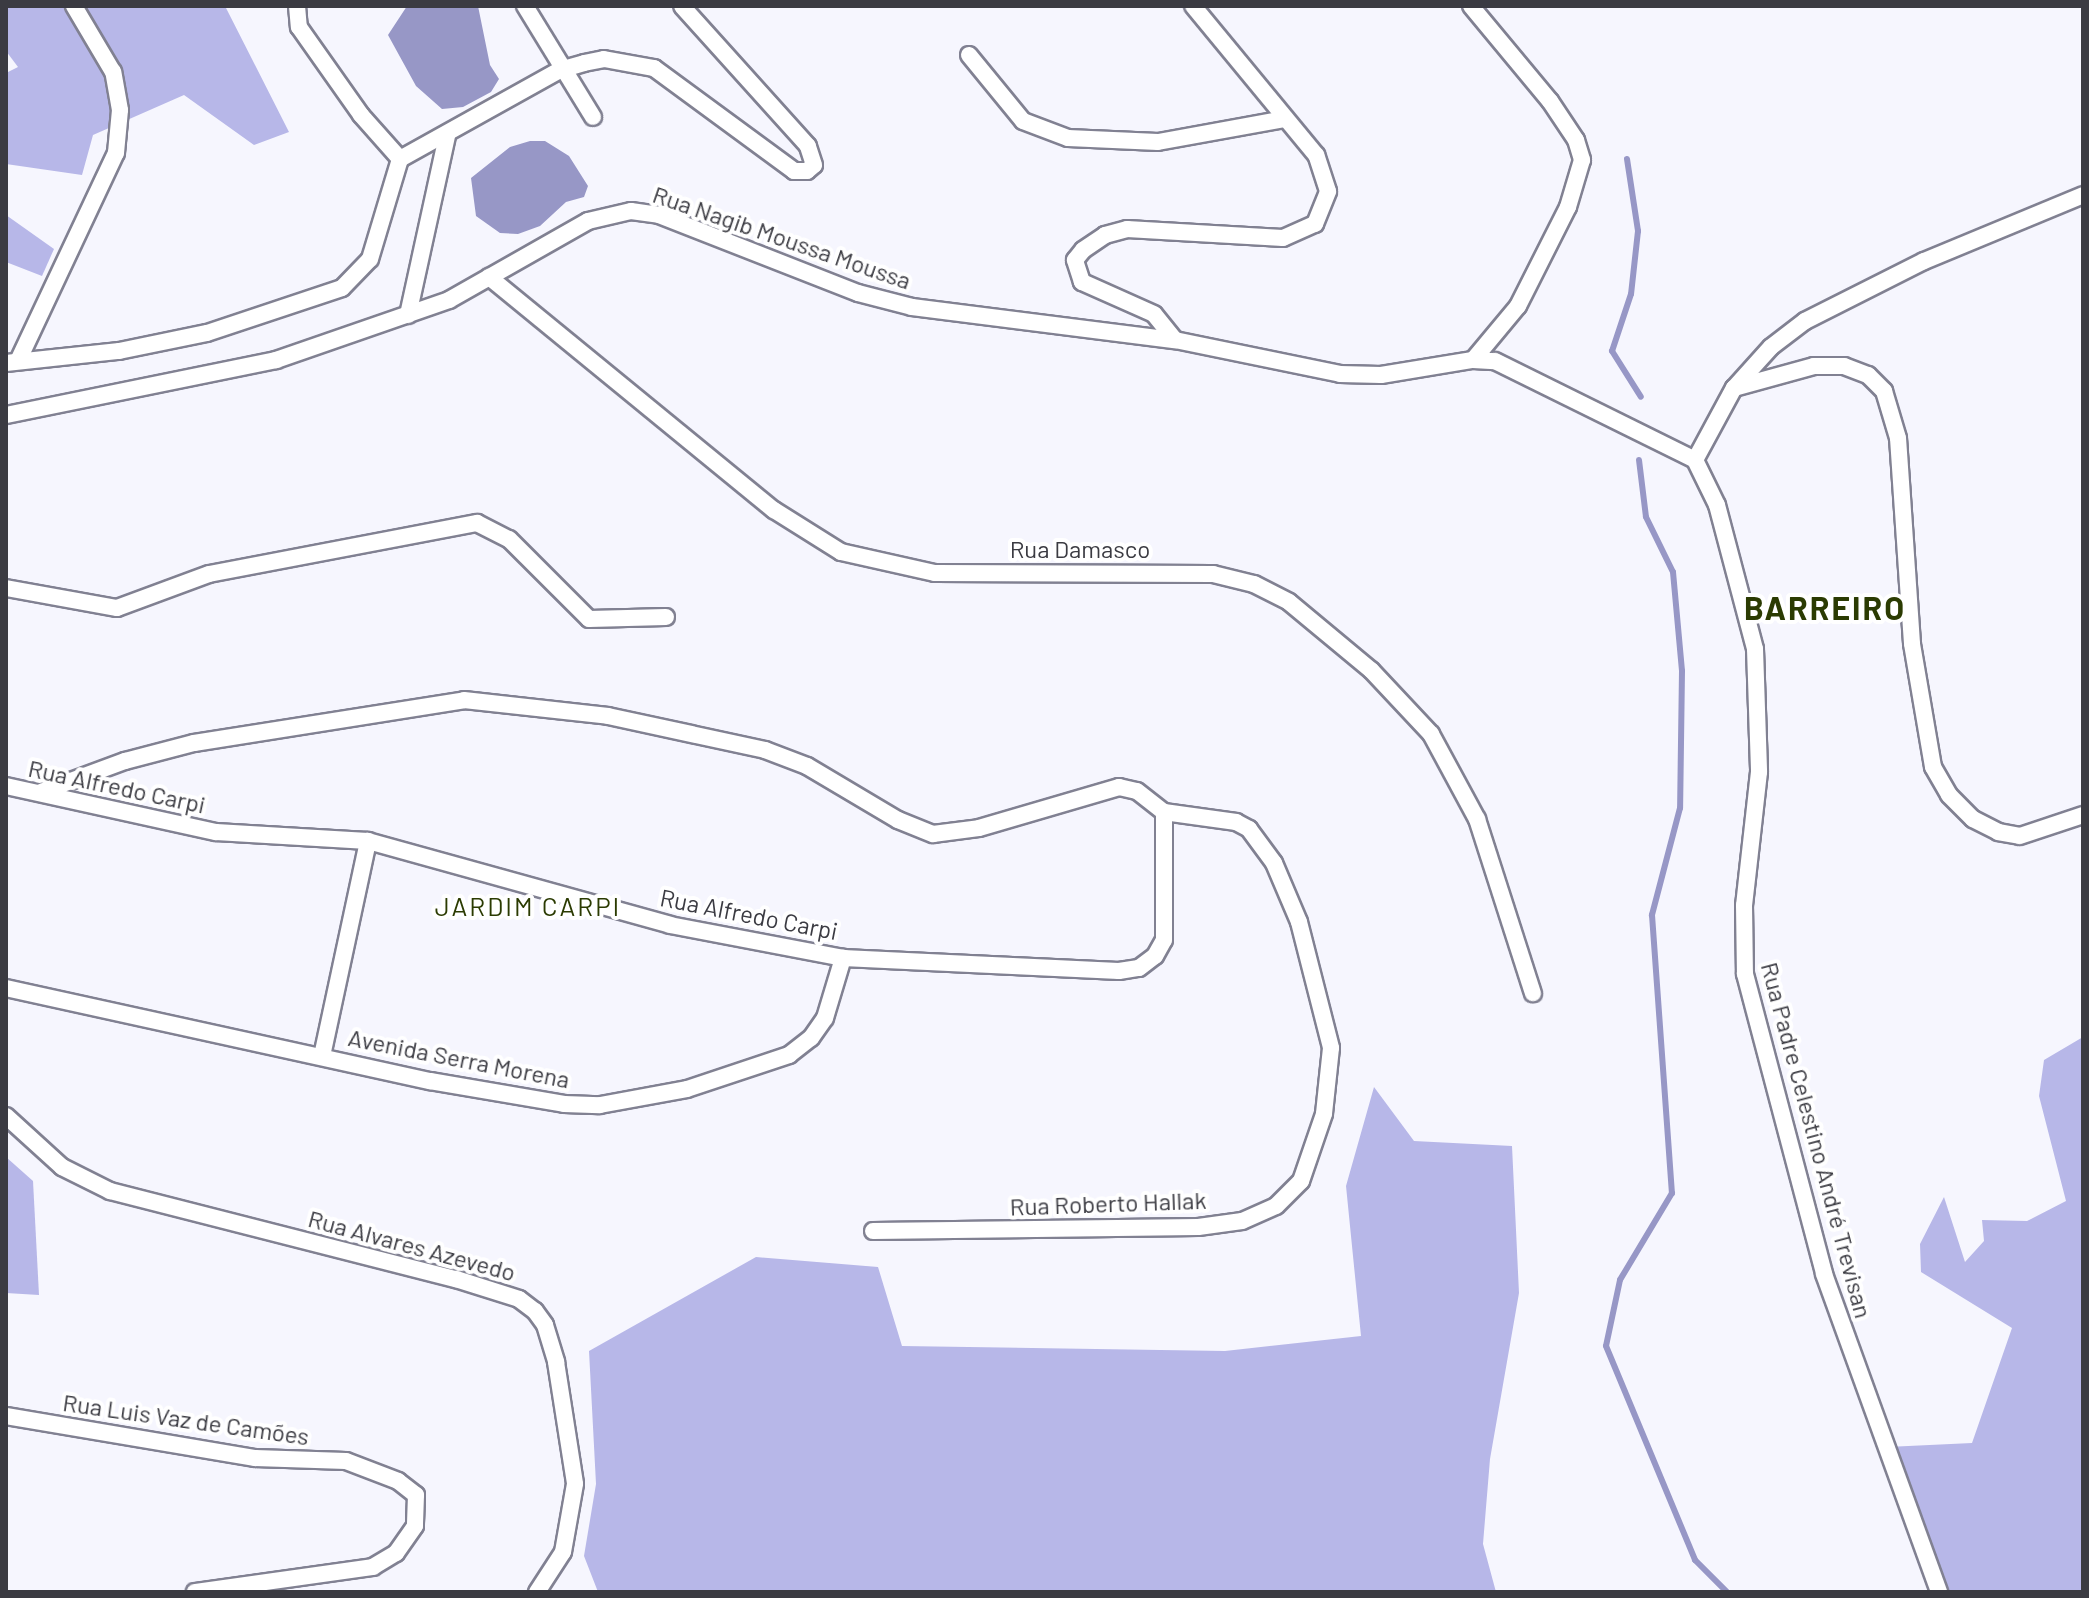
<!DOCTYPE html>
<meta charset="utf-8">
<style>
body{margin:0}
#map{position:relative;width:2089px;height:1598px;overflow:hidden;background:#f6f6fe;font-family:Barlow,sans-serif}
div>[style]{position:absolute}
.forest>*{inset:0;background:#b7b7e8}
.water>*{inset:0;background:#9797c6}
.stream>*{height:6px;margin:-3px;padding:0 3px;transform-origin:3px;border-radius:3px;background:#9797c6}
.roads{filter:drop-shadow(2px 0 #818192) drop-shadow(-2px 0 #818192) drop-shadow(0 2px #818192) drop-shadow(0 -2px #818192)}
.street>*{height:16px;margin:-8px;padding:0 8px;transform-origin:8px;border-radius:8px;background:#fff}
span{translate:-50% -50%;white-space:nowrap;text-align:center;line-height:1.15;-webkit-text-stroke:8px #fff;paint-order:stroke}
.street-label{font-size:24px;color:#3b3b42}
.neighbourhood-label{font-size:26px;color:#2b3b02;letter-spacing:2px}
.district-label{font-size:32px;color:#2b3b02;font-weight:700;letter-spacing:2px}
.frame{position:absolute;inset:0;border:8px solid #3b3b42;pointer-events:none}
</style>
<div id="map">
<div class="forest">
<div style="clip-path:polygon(6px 6px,225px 6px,289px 132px,254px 145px,184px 95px,93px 135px,82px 175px,6px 164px,6px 73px,18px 67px,6px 51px)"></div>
<div style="clip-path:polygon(6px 215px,54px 249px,42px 276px,6px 262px)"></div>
<div style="clip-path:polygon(2083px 1037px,2083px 1592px,1945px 1592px,1887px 1447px,1972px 1443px,2012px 1328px,1921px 1272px,1920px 1244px,1944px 1197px,1965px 1262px,1984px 1241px,1982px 1220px,2027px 1221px,2066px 1201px,2039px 1096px,2044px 1060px)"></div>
<div style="clip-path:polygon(1374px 1087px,1414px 1141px,1512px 1146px,1519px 1293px,1490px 1459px,1483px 1544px,1496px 1592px,598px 1592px,584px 1556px,596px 1484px,589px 1351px,756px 1257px,878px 1267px,902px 1346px,1225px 1351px,1361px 1336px,1346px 1186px)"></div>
<div style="clip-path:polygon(6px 1157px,33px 1181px,39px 1295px,6px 1293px)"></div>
</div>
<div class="water">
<div style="clip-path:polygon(407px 6px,478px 6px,490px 65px,499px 79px,491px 92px,463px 107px,442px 109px,416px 86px,388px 35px)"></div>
<div style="clip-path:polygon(530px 141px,545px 141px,569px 156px,588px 186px,584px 197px,566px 202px,540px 226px,518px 234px,500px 233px,476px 216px,471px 178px,510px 147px)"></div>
</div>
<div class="stream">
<div style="left:1627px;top:159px;width:73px;rotate:81.3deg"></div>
<div style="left:1638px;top:231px;width:63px;rotate:96.3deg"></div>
<div style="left:1631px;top:294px;width:60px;rotate:108.4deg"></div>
<div style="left:1612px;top:351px;width:54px;rotate:57.8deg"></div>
<div style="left:1639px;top:460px;width:57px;rotate:83deg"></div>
<div style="left:1646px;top:517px;width:61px;rotate:63.9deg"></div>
<div style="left:1673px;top:572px;width:99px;rotate:84.8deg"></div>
<div style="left:1682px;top:671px;width:137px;rotate:90.8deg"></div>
<div style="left:1680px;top:808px;width:111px;rotate:104.7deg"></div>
<div style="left:1652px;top:915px;width:279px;rotate:85.9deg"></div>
<div style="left:1672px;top:1193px;width:101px;rotate:120.9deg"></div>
<div style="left:1620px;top:1280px;width:67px;rotate:102deg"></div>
<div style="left:1606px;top:1346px;width:232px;rotate:67.4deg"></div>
<div style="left:1695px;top:1560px;width:45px;rotate:45deg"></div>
</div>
<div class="roads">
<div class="street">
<div style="left:297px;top:6px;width:21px;rotate:85deg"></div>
<div style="left:299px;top:27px;width:108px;rotate:54.8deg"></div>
<div style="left:361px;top:115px;width:59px;rotate:48.4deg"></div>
<div style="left:525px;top:6px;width:130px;rotate:58.5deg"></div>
<div style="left:1471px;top:6px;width:124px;rotate:50.3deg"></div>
<div style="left:1550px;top:101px;width:47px;rotate:56.3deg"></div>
<div style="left:1576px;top:140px;width:21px;rotate:73deg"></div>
<div style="left:1582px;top:160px;width:49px;rotate:106.6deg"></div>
<div style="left:1568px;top:207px;width:111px;rotate:116.8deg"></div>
<div style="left:1518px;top:306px;width:70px;rotate:129.8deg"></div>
<div style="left:969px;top:55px;width:85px;rotate:50.7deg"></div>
<div style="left:1023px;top:121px;width:48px;rotate:20.7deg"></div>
<div style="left:1068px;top:138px;width:90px;rotate:2.5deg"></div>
<div style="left:1158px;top:142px;width:128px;rotate:-10.3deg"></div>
<div style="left:489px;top:277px;width:368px;rotate:39.3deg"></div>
<div style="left:774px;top:510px;width:79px;rotate:32.1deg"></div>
<div style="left:841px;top:552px;width:96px;rotate:12.6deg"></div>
<div style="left:935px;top:573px;width:278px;rotate:0.2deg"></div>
<div style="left:1213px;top:574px;width:42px;rotate:13.7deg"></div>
<div style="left:1254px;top:584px;width:39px;rotate:27deg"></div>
<div style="left:1289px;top:602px;width:107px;rotate:39.7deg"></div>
<div style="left:1371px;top:670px;width:88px;rotate:46.8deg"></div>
<div style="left:1431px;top:734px;width:97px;rotate:61.6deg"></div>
<div style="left:1477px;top:819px;width:183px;rotate:72.2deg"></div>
<div style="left:408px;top:315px;width:183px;rotate:-77.7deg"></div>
<div style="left:1175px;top:340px;width:33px;rotate:-129deg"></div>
<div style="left:1154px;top:314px;width:79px;rotate:-156deg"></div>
<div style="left:1082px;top:282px;width:23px;rotate:-108deg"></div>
<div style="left:1075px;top:260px;width:13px;rotate:-51deg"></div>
<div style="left:1083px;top:250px;width:27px;rotate:-34deg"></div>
<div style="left:1105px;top:235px;width:23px;rotate:-15deg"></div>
<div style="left:1127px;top:229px;width:156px;rotate:3.3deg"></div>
<div style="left:1283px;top:238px;width:35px;rotate:-24deg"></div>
<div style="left:1315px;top:224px;width:35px;rotate:-68deg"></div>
<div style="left:1328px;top:191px;width:38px;rotate:-108deg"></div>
<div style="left:1316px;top:155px;width:193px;rotate:-129.5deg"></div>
<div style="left:19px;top:359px;width:228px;rotate:-64.8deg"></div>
<div style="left:116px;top:153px;width:43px;rotate:-84.7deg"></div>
<div style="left:120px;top:110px;width:39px;rotate:-100deg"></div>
<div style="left:113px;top:72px;width:77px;rotate:-120.6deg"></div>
<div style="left:6px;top:363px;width:114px;rotate:-6.1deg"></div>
<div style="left:119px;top:351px;width:90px;rotate:-11.6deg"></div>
<div style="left:207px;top:333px;width:142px;rotate:-18.4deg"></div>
<div style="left:342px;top:288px;width:40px;rotate:-46deg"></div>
<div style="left:370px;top:259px;width:104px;rotate:-73.3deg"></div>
<div style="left:400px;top:159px;width:183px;rotate:-29.1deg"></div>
<div style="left:560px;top:70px;width:25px;rotate:-16deg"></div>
<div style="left:584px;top:63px;width:20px;rotate:-11deg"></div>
<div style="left:604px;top:59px;width:51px;rotate:10.2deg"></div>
<div style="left:654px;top:68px;width:174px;rotate:36.3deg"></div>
<div style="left:794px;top:171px;width:13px"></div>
<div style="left:807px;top:171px;width:9px;rotate:-41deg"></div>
<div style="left:814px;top:165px;width:20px;rotate:-108deg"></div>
<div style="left:808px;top:146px;width:188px;rotate:-132deg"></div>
<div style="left:1734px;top:388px;width:83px;rotate:-15.4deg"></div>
<div style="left:1814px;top:366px;width:30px"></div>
<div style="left:1844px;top:366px;width:26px;rotate:21deg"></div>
<div style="left:1868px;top:375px;width:23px;rotate:45deg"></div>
<div style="left:1884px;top:391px;width:49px;rotate:73.4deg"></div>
<div style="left:1898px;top:438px;width:206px;rotate:86.1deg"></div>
<div style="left:1912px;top:644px;width:125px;rotate:80.3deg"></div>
<div style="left:1933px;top:767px;width:32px;rotate:60deg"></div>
<div style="left:1949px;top:795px;width:34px;rotate:45deg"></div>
<div style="left:1973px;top:819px;width:28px;rotate:27deg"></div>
<div style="left:1998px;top:832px;width:22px;rotate:10deg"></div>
<div style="left:2020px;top:836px;width:66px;rotate:-18.4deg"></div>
<div style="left:6px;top:415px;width:276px;rotate:-11.5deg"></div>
<div style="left:276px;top:360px;width:183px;rotate:-19.1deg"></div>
<div style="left:449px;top:300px;width:160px;rotate:-29.6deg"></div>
<div style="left:588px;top:221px;width:44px;rotate:-13.1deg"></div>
<div style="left:631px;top:211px;width:28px;rotate:8deg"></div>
<div style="left:659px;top:215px;width:214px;rotate:21.4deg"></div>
<div style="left:858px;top:293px;width:56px;rotate:14.5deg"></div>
<div style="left:912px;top:307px;width:265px;rotate:7.2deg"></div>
<div style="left:1175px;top:340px;width:168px;rotate:11.6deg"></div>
<div style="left:1340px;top:374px;width:41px;rotate:1.4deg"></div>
<div style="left:1381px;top:375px;width:93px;rotate:-9.3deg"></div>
<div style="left:1473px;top:360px;width:22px;rotate:3deg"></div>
<div style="left:1495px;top:361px;width:223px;rotate:26.3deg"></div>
<div style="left:1695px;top:460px;width:50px;rotate:63.9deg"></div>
<div style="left:1717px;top:505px;width:149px;rotate:75.2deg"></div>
<div style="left:1755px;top:649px;width:123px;rotate:88.1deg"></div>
<div style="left:1759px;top:772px;width:134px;rotate:96.4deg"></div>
<div style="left:1744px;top:905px;width:69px;rotate:89.2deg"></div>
<div style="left:1745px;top:974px;width:310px;rotate:75.2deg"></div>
<div style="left:1824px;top:1274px;width:338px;rotate:70.1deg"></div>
<div style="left:1695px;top:460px;width:82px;rotate:-61.6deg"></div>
<div style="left:1734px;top:388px;width:55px;rotate:-47.9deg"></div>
<div style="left:1771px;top:347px;width:43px;rotate:-37.4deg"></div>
<div style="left:1805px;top:321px;width:133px;rotate:-26.8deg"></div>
<div style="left:1924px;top:261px;width:172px;rotate:-22.5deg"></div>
<div style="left:6px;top:588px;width:113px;rotate:10.2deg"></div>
<div style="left:117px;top:608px;width:98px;rotate:-20.3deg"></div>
<div style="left:209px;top:574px;width:273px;rotate:-10.8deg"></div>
<div style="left:477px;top:523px;width:36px;rotate:27deg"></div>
<div style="left:509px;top:539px;width:113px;rotate:45deg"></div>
<div style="left:589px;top:619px;width:77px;rotate:-1.5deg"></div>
<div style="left:6px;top:786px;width:215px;rotate:12.4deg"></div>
<div style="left:216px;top:832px;width:152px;rotate:3.4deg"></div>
<div style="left:368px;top:841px;width:313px;rotate:15.5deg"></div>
<div style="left:670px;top:925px;width:176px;rotate:10.8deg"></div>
<div style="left:843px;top:958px;width:276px;rotate:2.7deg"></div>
<div style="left:1119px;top:971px;width:20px;rotate:-9deg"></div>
<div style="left:1139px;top:968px;width:20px;rotate:-37deg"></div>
<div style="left:1155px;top:956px;width:18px;rotate:-61deg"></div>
<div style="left:1164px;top:940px;width:128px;rotate:-90deg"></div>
<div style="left:41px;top:792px;width:90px;rotate:-20.3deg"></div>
<div style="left:125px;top:761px;width:71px;rotate:-14.6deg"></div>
<div style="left:194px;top:743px;width:273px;rotate:-9deg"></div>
<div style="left:464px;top:700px;width:145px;rotate:6.3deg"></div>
<div style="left:608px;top:716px;width:161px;rotate:12.2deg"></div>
<div style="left:765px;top:750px;width:45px;rotate:20.9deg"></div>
<div style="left:807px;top:766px;width:106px;rotate:30.7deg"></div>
<div style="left:898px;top:820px;width:38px;rotate:22deg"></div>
<div style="left:933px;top:834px;width:46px;rotate:-7.4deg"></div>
<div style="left:979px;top:828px;width:146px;rotate:-16.3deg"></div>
<div style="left:1119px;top:787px;width:18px;rotate:13deg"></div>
<div style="left:1137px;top:791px;width:34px;rotate:38deg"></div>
<div style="left:1164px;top:812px;width:73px;rotate:7.9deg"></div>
<div style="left:1236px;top:822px;width:15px;rotate:28deg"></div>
<div style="left:1249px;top:829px;width:42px;rotate:53.7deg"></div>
<div style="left:1274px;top:863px;width:64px;rotate:67deg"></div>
<div style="left:1299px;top:922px;width:130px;rotate:75.7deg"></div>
<div style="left:1331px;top:1048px;width:66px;rotate:96.1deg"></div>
<div style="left:1324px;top:1114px;width:71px;rotate:108.9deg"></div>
<div style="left:1301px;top:1181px;width:35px;rotate:135deg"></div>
<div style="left:1276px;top:1206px;width:37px;rotate:156deg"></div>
<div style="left:1242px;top:1221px;width:44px;rotate:172.2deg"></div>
<div style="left:1198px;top:1227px;width:325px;rotate:179.3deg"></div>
<div style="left:6px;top:988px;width:434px;rotate:12.4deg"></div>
<div style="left:430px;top:1081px;width:136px;rotate:9.7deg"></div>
<div style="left:564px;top:1104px;width:36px;rotate:2deg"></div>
<div style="left:600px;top:1105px;width:88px;rotate:-10.4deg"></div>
<div style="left:687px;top:1089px;width:108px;rotate:-18.4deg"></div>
<div style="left:789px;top:1055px;width:28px;rotate:-38deg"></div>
<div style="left:811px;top:1038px;width:24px;rotate:-55deg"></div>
<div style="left:825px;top:1018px;width:63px;rotate:-73.3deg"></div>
<div style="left:322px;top:1056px;width:220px;rotate:-77.9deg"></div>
<div style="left:6px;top:1116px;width:76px;rotate:42.3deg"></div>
<div style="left:62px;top:1167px;width:54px;rotate:26.6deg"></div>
<div style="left:110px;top:1191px;width:357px;rotate:14.3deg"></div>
<div style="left:456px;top:1279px;width:66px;rotate:17.6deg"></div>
<div style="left:519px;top:1299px;width:20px;rotate:37deg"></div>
<div style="left:535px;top:1311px;width:17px;rotate:54deg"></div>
<div style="left:545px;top:1325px;width:39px;rotate:73deg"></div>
<div style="left:556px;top:1362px;width:123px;rotate:81.1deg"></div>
<div style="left:575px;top:1484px;width:69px;rotate:100deg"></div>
<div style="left:563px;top:1552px;width:48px;rotate:123deg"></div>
<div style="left:6px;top:1416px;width:253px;rotate:9.6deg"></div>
<div style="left:255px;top:1458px;width:91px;rotate:1.9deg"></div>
<div style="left:346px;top:1461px;width:56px;rotate:21deg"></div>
<div style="left:398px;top:1481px;width:23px;rotate:38deg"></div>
<div style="left:416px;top:1495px;width:31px;rotate:92deg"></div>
<div style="left:415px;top:1526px;width:33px;rotate:125deg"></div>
<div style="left:396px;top:1553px;width:27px;rotate:149deg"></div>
<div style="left:373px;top:1567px;width:180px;rotate:172deg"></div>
</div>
</div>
<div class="street-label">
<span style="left:782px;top:237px;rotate:19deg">Rua Nagib Moussa Moussa</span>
<span style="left:1080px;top:549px">Rua Damasco</span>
<span style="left:117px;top:786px;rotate:12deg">Rua Alfredo Carpi</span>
<span style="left:749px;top:914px;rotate:11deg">Rua Alfredo Carpi</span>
<span style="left:459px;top:1058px;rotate:11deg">Avenida Serra Morena</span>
<span style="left:1817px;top:1140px;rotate:75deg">Rua Padre Celestino André Trevisan</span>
<span style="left:1108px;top:1203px;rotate:-2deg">Rua Roberto Hallak</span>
<span style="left:412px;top:1245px;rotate:15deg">Rua Alvares Azevedo</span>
<span style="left:186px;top:1419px;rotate:8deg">Rua Luis Vaz de Camões</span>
</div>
<div class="neighbourhood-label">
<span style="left:528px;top:906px">JARDIM CARPI</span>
</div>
<div class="district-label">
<span style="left:1825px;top:607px">BARREIRO</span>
</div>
<div class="frame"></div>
</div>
